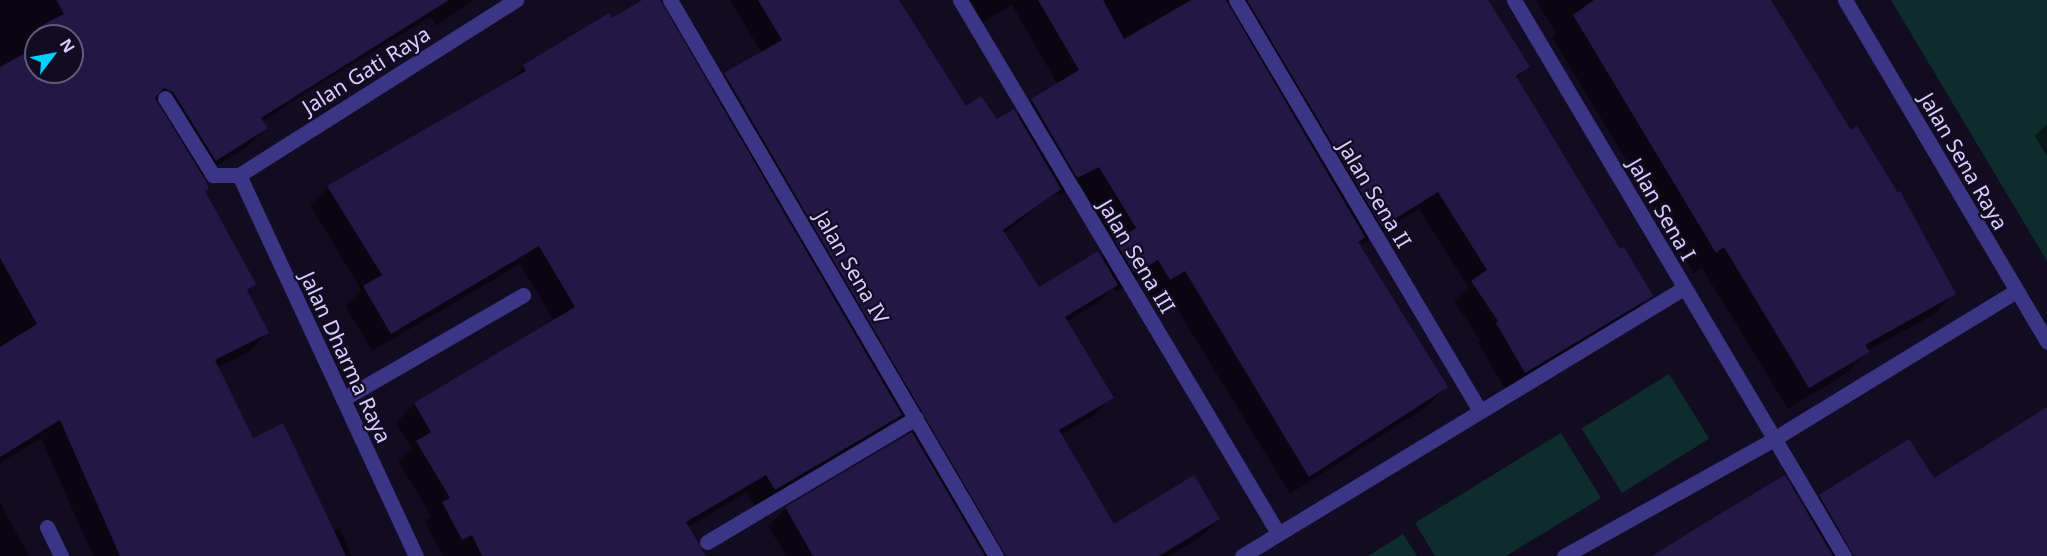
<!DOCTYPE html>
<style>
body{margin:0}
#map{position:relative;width:2047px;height:556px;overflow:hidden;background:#120c23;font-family:"Noto Sans",sans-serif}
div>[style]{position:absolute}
.green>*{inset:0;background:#0f2c2d;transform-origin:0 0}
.shadow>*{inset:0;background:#0007}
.building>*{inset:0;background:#231745}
.minor>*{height:15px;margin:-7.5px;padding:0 7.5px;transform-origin:7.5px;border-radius:7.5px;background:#3c3485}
span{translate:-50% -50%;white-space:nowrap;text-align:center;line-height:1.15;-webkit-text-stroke:4.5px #120c23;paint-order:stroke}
.street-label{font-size:21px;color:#d7ceff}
.north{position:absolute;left:24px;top:24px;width:60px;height:60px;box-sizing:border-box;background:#120c23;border:2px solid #615a7b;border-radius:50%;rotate:58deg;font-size:16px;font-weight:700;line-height:24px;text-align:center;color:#d7ceff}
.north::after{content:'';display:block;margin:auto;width:21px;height:27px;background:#00cff9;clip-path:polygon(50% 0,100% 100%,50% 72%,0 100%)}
</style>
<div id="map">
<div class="green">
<div style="clip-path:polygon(1891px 0,2047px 0,2047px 261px)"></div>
<div style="left:1669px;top:374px;width:76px;height:103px;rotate:58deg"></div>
<div style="clip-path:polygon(1561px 433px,1601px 498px,1506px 556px,1435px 556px,1415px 523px)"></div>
<div style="clip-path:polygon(1403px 534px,1417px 556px,1368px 556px)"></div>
</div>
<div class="shadow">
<div style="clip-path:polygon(evenodd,0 0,473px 0,436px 26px,430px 17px,316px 86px,262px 122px,266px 128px,247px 147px,201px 176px,207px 189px,204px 193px,254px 284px,247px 292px,267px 333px,249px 352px,217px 368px,252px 440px,332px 531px,340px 528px,352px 556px,93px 556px,41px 438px,0 463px,0 0,36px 36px,72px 36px,72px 72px,36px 72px,36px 36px)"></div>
<div style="clip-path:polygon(evenodd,645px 0,659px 0,710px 90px,725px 74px,762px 53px,730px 0,897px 0,966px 108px,996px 121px,1016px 116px,1032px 101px,1058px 85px,1012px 5px,981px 23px,967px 0,1486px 0,1528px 67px,1516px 79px,1619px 251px,1651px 295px,1632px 314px,1506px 390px,1478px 343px,1480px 340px,1454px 301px,1468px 287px,1419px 209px,1363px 244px,1360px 240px,1357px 243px,1446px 387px,1428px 406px,1290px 494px,1165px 289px,1151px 298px,1139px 278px,1116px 292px,1113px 288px,1099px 302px,1066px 322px,1112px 397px,1094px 415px,1061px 435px,1113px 526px,1219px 519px,1201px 537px,1169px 556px,786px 556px,768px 526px,786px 508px,908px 436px,897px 418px,881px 433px,756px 508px,747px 492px,688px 527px,705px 556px,443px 556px,425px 522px,431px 516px,398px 461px,411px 448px,396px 423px,414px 404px,554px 321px,520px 264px,372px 351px,345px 306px,361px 290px,310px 205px,328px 187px,507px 83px,523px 67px,608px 15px,611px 20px,645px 0,1080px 185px,1115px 242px,1100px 257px,1038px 289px,1004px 234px,1056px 192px,1058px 195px,1080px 185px)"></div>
<div style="clip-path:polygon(1536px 0,1769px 0,1954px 294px,1933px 315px,1867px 351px,1847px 373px,1788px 409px,1702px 268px,1694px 273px,1552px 37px,1556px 33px)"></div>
<div style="clip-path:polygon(2047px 124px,2047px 156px,2035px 136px)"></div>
<div style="clip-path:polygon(2047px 419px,2047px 556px,1654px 556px,1805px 512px,1820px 496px,1933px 480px)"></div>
<div style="clip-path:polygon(0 502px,29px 556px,0 556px)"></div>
</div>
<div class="building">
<div style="clip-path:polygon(56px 0,449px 0,261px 118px,268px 128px,216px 161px,173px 92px,164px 88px,155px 98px,206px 181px,209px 189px,205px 191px,256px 284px,247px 290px,269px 333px,215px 360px,253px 438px,283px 423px,346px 556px,120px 556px,60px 420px,0 457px,0 347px,37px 324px,0 258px,0 67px,36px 47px,36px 72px,72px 72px,72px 36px,41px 36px,37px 28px,64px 14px)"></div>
<div style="clip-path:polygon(642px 0,660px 0,902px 415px,775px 490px,766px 475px,686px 522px,706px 556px,482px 556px,472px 535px,462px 540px,442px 502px,450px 498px,416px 441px,431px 432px,414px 403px,575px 307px,539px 246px,391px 334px,363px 286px,382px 275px,327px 186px,526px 71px,523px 65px,609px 13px,612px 18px)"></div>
<div style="clip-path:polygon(758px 0,899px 0,966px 106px,981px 96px,997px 119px,1014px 109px,1061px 189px,1003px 230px,1039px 287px,1098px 251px,1118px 285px,1065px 317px,1114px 398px,1059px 430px,1114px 524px,1194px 475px,1220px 519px,1159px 556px,1006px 556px,724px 73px,782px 40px)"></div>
<div style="clip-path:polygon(1038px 0,1103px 0,1124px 39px,1191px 0,1226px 0,1365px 237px,1358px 242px,1448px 387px,1309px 477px,1185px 271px,1170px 280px,1158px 260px,1135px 274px,1115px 241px,1136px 228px,1099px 167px,1077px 178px,1031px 99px,1079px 70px)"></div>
<div style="clip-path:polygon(1247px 0,1488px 0,1530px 67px,1516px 76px,1620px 249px,1624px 247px,1653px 296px,1525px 373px,1496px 323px,1498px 321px,1471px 281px,1487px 270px,1438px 192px,1382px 227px)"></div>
<div style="clip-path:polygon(1594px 0,1771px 0,1851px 130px,1857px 126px,1898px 193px,1900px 191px,1956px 294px,1865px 345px,1870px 352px,1809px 388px,1724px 247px,1716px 253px,1573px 15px)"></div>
<div style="clip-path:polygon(2047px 407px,2047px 556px,1854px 556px,1819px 495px,1909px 439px,1934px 478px)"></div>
<div style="clip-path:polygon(912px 432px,985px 556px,813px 556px,785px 507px)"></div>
<div style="clip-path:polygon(1785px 475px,1833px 556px,1652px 556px,1700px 526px)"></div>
</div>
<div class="minor">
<div style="left:670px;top:0;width:645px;rotate:59.62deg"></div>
<div style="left:960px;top:0;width:621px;rotate:59.18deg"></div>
<div style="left:1236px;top:0;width:476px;rotate:59.3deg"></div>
<div style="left:1514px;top:0;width:647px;rotate:59.31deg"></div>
<div style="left:1845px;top:0;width:397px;rotate:59.4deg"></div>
<div style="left:165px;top:98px;width:91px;rotate:58.1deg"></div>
<div style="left:213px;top:175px;width:26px"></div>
<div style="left:239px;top:175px;width:420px;rotate:65.1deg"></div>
<div style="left:239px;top:175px;width:328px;rotate:-32.3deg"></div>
<div style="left:343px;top:399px;width:208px;rotate:-30deg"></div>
<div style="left:47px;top:527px;width:32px;rotate:64deg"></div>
<div style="left:707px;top:542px;width:243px;rotate:-30.7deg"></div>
<div style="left:1242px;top:556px;width:517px;rotate:-31.23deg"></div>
<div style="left:1564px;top:556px;width:238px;rotate:-29.1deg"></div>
<div style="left:1772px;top:440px;width:286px;rotate:-31.4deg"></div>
</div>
<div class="street-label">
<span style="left:366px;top:70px;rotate:-32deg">Jalan Gati Raya</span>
<span style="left:1964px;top:161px;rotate:60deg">Jalan Sena Raya</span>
<span style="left:1375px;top:194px;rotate:59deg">Jalan Sena II</span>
<span style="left:1662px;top:209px;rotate:60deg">Jalan Sena I</span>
<span style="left:1137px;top:256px;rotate:59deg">Jalan Sena III</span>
<span style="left:852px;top:267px;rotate:60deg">Jalan Sena IV</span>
<span style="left:346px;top:357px;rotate:65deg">Jalan Dharma Raya</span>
</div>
<div class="north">N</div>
</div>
